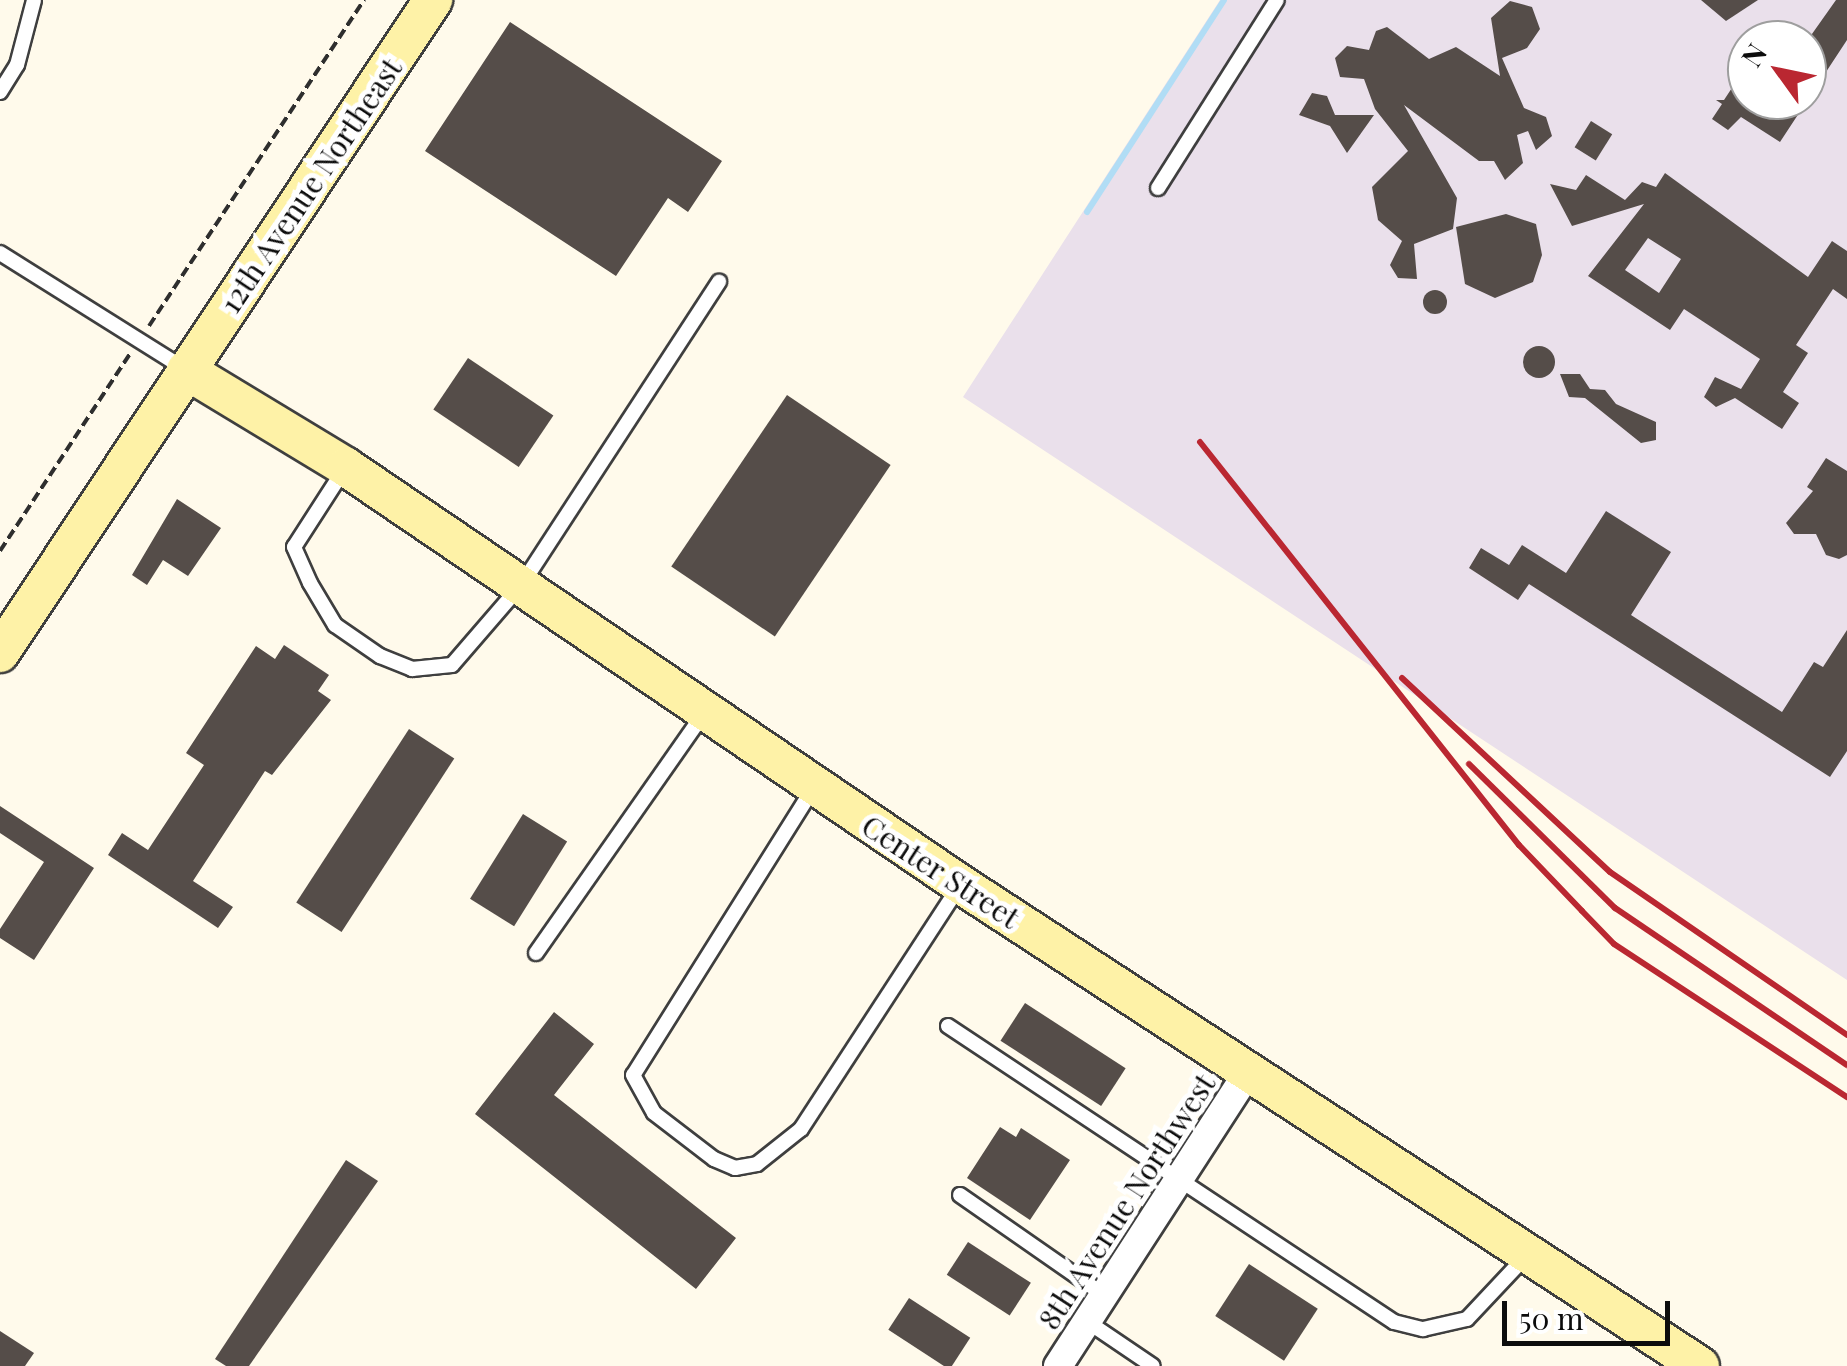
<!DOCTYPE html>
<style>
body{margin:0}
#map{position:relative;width:1847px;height:1366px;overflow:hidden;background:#fffaeb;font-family:"Playfair Display",serif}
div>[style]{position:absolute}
.industrial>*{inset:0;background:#eae0eb}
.stream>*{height:6px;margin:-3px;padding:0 3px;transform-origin:3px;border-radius:3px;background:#b1ddf5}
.building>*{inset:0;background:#554d49;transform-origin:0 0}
.round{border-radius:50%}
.path>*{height:4px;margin-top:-2px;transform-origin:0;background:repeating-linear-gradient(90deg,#2e2e2e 0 10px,transparent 0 15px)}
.roads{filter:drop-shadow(2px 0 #3f3f3f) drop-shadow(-2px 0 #3f3f3f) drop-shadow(0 2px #3f3f3f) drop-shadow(0 -2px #3f3f3f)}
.service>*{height:14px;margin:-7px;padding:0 7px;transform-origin:7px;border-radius:7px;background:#fff}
.minor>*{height:28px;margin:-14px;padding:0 14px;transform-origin:14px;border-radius:14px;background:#fff}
.secondary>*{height:38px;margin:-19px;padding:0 19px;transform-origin:19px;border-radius:19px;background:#fef2a7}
.rail>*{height:6px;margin:-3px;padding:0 3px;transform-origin:3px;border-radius:3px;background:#ba2731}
span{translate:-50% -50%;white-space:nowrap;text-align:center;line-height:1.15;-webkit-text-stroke:10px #fff;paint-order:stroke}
.street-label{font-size:30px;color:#0c0c0c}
.north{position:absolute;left:1727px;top:20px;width:100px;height:100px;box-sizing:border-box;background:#fff;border:2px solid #9e9e9e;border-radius:50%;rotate:303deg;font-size:28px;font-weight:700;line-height:40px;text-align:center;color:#0c0c0c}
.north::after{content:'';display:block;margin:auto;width:35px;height:45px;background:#ba2731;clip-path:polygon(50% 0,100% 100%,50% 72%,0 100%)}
.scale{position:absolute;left:1502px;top:1301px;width:168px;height:45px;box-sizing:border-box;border:5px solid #0c0c0c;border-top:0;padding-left:12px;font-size:30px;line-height:35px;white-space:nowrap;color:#0c0c0c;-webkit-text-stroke:8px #fff;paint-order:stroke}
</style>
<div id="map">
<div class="industrial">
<div style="clip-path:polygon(evenodd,1220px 0,1847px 0,1847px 980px,963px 397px,1220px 0,1747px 40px,1807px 40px,1807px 100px,1747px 100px,1747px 40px)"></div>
</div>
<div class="stream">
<div style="left:1087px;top:212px;width:252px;rotate:-57.1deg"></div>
</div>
<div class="building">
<div style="clip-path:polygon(1701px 0,1758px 0,1726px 21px)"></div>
<div style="clip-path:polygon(1836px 0,1847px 0,1847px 40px,1780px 142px,1741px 117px,1728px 130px,1712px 119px,1722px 104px,1716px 100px,1724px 100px,1747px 65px,1747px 100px,1807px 100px,1807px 41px)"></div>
<div style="clip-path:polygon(1510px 1px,1532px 7px,1540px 29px,1527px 48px,1502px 58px,1524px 108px,1546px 117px,1552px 136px,1536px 150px,1528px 131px,1517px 135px,1523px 163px,1505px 180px,1494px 161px,1479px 161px,1404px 105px,1457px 198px,1453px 229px,1414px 244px,1417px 279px,1398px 278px,1390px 265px,1402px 241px,1378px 220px,1372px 187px,1408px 151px,1375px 109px,1364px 79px,1340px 77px,1335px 58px,1347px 46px,1369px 50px,1376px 31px,1387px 27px,1429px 59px,1456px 47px,1500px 76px,1491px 18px)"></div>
<div style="clip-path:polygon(510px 22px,722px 161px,688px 212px,668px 198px,616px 276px,425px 151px)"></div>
<div style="clip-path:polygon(1312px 93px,1327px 96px,1335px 115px,1374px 115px,1347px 153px,1330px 126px,1299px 115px)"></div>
<div style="left:1591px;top:121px;width:25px;height:31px;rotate:32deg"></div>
<div style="clip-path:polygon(evenodd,1665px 173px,1808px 277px,1832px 241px,1847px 251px,1847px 299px,1833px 289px,1796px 345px,1808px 353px,1783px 392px,1799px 403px,1782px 429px,1735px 398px,1716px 407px,1704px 397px,1715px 377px,1741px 389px,1760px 359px,1684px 309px,1670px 330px,1588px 276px,1644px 204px,1572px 226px,1550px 184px,1576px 190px,1586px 175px,1625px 200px,1642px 182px,1656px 187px,1665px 173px,1648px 238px,1681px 259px,1659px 293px,1625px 270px,1648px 238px)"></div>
<div style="clip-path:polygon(1506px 214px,1536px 224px,1542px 255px,1533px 282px,1495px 298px,1465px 284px,1456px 227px)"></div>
<div class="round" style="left:1423px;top:290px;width:24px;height:24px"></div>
<div class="round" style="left:1523px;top:346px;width:32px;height:32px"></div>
<div style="left:468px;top:358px;width:103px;height:62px;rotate:34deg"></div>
<div style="clip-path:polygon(1560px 374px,1580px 374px,1590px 389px,1605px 390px,1616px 404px,1656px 422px,1656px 440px,1641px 443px,1585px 398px,1569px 397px)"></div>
<div style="left:787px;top:395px;width:125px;height:207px;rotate:34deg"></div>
<div style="clip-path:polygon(1826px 458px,1847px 471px,1847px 555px,1839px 559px,1826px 555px,1816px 534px,1794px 534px,1786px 523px,1813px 491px,1807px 487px)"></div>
<div style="clip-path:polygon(177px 499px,221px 528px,188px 576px,163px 560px,147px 585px,132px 575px)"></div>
<div style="clip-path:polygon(1606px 511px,1671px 552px,1631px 615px,1782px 712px,1814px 662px,1823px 667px,1847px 630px,1847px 751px,1830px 777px,1529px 584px,1518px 600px,1469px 568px,1481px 548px,1509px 565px,1522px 545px,1566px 573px)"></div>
<div style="clip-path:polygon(284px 645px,329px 675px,318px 691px,331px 700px,272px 775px,265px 771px,193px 881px,233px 907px,218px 928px,108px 855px,122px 833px,148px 850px,204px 765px,186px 753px,256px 646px,275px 659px)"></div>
<div style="left:409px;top:729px;width:54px;height:207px;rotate:33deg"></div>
<div style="clip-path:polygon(0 806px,94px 868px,34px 960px,0 938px,0 929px,44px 862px,0 833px)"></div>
<div style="left:523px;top:814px;width:52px;height:100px;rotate:32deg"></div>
<div style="left:1025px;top:1003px;width:120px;height:45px;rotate:33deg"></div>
<div style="clip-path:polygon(554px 1012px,594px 1044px,554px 1095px,736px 1238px,696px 1289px,475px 1114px)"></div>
<div style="clip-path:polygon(1000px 1127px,1016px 1137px,1021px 1128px,1070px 1160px,1030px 1220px,967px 1178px)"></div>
<div style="clip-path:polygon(346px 1160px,378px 1181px,249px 1366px,226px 1366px,215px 1359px)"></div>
<div style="left:968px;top:1242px;width:75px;height:39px;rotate:33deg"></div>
<div style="left:1249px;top:1264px;width:82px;height:62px;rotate:33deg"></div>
<div style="left:909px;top:1298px;width:73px;height:38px;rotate:33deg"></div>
<div style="clip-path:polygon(0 1331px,34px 1353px,25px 1366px,0 1366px)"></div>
</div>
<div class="path">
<div style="left:149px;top:326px;width:391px;rotate:-56.6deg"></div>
<div style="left:0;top:551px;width:236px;rotate:-56.6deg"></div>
</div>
<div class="roads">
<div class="service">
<div style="left:0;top:92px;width:32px;rotate:-58deg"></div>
<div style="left:17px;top:65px;width:67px;rotate:-75.3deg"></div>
<div style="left:1158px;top:188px;width:222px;rotate:-57.7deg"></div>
<div style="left:0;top:253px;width:218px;rotate:32.1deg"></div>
<div style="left:345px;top:468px;width:94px;rotate:122.8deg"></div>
<div style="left:294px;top:547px;width:39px;rotate:66deg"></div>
<div style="left:310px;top:583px;width:49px;rotate:59.2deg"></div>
<div style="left:335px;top:625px;width:55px;rotate:34.6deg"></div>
<div style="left:380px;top:656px;width:35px;rotate:22deg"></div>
<div style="left:412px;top:669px;width:40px;rotate:-5.7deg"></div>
<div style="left:452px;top:665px;width:107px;rotate:-49.2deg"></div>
<div style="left:522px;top:584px;width:361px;rotate:-56.9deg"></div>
<div style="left:814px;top:787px;width:340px;rotate:122.1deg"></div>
<div style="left:633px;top:1075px;width:43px;rotate:61.1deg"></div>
<div style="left:654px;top:1113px;width:76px;rotate:37.5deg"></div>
<div style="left:714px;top:1159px;width:23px;rotate:23deg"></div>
<div style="left:735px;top:1168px;width:22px;rotate:-10deg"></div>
<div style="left:757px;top:1164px;width:56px;rotate:-38.5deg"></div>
<div style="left:801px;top:1129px;width:291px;rotate:-56.9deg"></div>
<div style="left:536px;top:953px;width:294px;rotate:-55deg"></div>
<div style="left:948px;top:1026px;width:535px;rotate:33.57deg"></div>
<div style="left:1394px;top:1322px;width:30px;rotate:14deg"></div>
<div style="left:1423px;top:1329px;width:45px;rotate:-12.8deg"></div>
<div style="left:1467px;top:1319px;width:89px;rotate:-46.8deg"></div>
<div style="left:960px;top:1195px;width:179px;rotate:34.8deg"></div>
<div style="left:1088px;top:1322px;width:78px;rotate:34.1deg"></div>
</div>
<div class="minor">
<div style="left:1058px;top:1366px;width:351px;rotate:-57.1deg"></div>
</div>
<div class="secondary">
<div style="left:186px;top:370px;width:187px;rotate:31.2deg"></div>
<div style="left:346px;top:467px;width:742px;rotate:34.18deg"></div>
<div style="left:960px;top:884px;width:883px;rotate:33.08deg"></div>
<div style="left:0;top:653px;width:784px;rotate:-56.45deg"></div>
</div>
</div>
<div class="rail">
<div style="left:1200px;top:442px;width:514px;rotate:51.64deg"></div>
<div style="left:1519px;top:845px;width:91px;rotate:46.3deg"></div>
<div style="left:1582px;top:911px;width:46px;rotate:45.9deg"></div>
<div style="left:1614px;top:944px;width:279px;rotate:33.3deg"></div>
<div style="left:1402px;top:678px;width:284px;rotate:43deg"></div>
<div style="left:1610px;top:872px;width:288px;rotate:34.5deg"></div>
<div style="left:1469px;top:764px;width:205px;rotate:44.6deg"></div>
<div style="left:1615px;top:908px;width:280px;rotate:34.1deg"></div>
</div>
<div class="street-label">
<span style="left:310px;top:185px;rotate:-56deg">12th Avenue Northeast</span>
<span style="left:941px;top:871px;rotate:33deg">Center Street</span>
<span style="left:1126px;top:1201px;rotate:-57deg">8th Avenue Northwest</span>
</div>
<div class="north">N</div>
<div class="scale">50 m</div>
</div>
